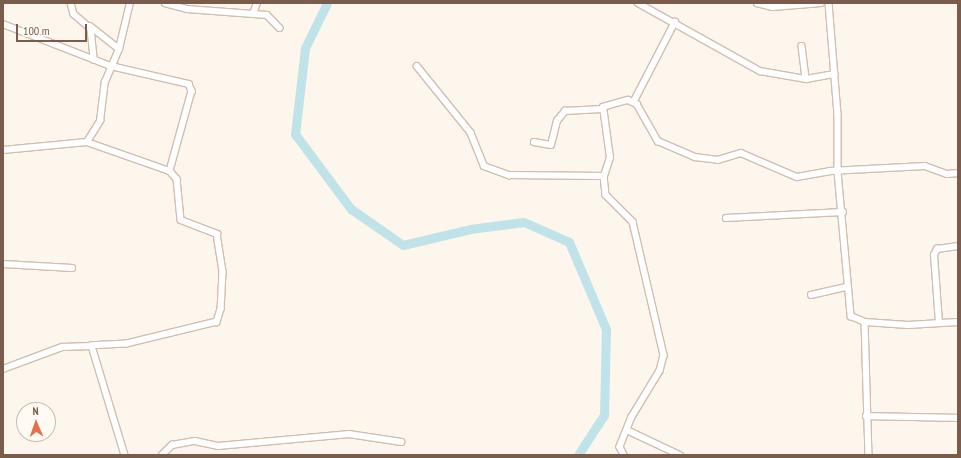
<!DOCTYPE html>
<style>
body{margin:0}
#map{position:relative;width:961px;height:458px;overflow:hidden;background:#fdf6ec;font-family:"PT Sans Narrow",sans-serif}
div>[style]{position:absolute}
.river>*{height:9px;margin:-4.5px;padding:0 4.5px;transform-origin:4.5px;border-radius:4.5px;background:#bfe3e8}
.roads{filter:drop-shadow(1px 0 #d1beb0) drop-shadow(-1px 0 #d1beb0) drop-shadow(0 1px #d1beb0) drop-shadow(0 -1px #d1beb0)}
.minor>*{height:5.5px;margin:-2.75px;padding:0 2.75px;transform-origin:2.75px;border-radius:2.75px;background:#fff}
span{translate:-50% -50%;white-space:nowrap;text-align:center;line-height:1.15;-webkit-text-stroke:3px #fffaf3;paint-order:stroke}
.frame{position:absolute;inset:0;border:4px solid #7a5c4d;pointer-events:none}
.north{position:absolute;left:16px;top:402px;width:40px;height:40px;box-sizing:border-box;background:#fffaf3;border:1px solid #cabbb1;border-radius:50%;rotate:358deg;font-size:11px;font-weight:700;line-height:16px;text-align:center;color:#7a5c4d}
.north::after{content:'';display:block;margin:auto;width:14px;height:18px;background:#e76f51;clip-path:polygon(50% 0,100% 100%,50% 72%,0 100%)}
.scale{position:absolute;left:16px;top:24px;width:71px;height:18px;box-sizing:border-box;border:2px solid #7a5c4d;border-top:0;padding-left:5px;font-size:12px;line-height:14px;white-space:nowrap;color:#7a5c4d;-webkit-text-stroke:3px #fffaf3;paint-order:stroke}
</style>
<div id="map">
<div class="river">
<div style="left:327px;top:3px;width:50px;rotate:116.1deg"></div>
<div style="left:305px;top:48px;width:87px;rotate:96.6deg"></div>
<div style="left:295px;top:134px;width:94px;rotate:53.3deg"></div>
<div style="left:351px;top:209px;width:63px;rotate:34.7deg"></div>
<div style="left:403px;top:245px;width:69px;rotate:-13.4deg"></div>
<div style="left:470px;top:229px;width:54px;rotate:-7.4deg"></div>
<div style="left:524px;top:222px;width:49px;rotate:24deg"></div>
<div style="left:569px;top:242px;width:95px;rotate:67deg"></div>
<div style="left:606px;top:329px;width:86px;rotate:91.3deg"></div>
<div style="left:604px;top:415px;width:48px;rotate:123deg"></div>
</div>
<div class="roads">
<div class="minor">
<div style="left:71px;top:3px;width:11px;rotate:75deg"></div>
<div style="left:74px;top:14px;width:23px;rotate:41deg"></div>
<div style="left:91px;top:29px;width:31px;rotate:84deg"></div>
<div style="left:165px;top:3px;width:23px;rotate:15deg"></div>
<div style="left:187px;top:9px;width:80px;rotate:4.3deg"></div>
<div style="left:267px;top:15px;width:18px;rotate:45deg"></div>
<div style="left:638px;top:3px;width:140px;rotate:29.1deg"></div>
<div style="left:760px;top:71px;width:47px;rotate:9.9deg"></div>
<div style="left:806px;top:79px;width:29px;rotate:-10deg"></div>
<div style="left:757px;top:3px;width:16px;rotate:14deg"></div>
<div style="left:773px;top:7px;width:48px;rotate:-4.8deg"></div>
<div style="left:829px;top:3px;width:111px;rotate:85.4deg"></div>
<div style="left:838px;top:114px;width:58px;rotate:90deg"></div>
<div style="left:838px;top:172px;width:145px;rotate:84.8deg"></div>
<div style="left:851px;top:316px;width:15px;rotate:23deg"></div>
<div style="left:865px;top:322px;width:43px;rotate:4deg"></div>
<div style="left:908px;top:325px;width:50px;rotate:-3.4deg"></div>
<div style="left:253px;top:14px;width:12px;rotate:-70deg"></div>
<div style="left:3px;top:24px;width:116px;rotate:21.3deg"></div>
<div style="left:111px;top:66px;width:80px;rotate:13deg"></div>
<div style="left:189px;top:84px;width:8px;rotate:67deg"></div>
<div style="left:192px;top:91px;width:83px;rotate:105.4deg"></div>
<div style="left:90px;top:26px;width:37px;rotate:38deg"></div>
<div style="left:802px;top:46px;width:33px;rotate:83deg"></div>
<div style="left:417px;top:66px;width:86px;rotate:51.1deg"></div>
<div style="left:471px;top:133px;width:35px;rotate:68deg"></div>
<div style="left:484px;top:166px;width:27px;rotate:20deg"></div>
<div style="left:509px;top:175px;width:95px;rotate:0.6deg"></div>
<div style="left:604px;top:176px;width:19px;rotate:-72deg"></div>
<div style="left:610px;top:158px;width:51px;rotate:-97.8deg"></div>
<div style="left:603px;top:107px;width:26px;rotate:-16deg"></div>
<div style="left:628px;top:100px;width:10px;rotate:24deg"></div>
<div style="left:637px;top:104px;width:43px;rotate:60.4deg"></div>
<div style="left:658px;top:141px;width:40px;rotate:23.4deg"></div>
<div style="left:695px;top:157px;width:23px;rotate:7deg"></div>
<div style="left:718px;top:160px;width:24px;rotate:-17deg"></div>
<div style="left:741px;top:153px;width:61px;rotate:23.2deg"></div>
<div style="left:797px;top:177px;width:34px;rotate:-10deg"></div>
<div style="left:830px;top:171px;width:95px;rotate:-3deg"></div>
<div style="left:925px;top:166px;width:23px;rotate:20deg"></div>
<div style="left:947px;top:174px;width:11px;rotate:-5deg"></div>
<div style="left:634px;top:101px;width:89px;rotate:-62.6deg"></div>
<div style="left:87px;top:142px;width:25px;rotate:-58deg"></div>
<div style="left:100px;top:121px;width:39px;rotate:-83deg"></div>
<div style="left:105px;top:82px;width:36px;rotate:-67deg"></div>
<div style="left:119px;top:49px;width:47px;rotate:-76.6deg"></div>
<div style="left:534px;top:142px;width:17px;rotate:10deg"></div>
<div style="left:551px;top:145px;width:25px;rotate:-76deg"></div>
<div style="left:557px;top:121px;width:13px;rotate:-51deg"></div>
<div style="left:565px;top:111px;width:37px;rotate:-3deg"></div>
<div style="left:3px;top:150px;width:84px;rotate:-5.4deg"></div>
<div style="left:87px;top:142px;width:88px;rotate:19.3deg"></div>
<div style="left:170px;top:171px;width:11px;rotate:49deg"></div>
<div style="left:177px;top:179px;width:41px;rotate:84.4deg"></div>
<div style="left:181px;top:220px;width:39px;rotate:21deg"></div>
<div style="left:217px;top:234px;width:38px;rotate:81deg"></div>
<div style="left:223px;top:272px;width:37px;rotate:93deg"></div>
<div style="left:221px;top:309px;width:14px;rotate:107deg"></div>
<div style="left:217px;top:322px;width:93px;rotate:166.3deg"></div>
<div style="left:127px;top:344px;width:35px;rotate:177deg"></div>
<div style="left:604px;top:176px;width:19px;rotate:84deg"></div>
<div style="left:606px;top:195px;width:38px;rotate:45deg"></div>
<div style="left:633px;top:222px;width:137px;rotate:76.9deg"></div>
<div style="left:664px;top:355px;width:16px;rotate:104deg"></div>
<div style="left:660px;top:371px;width:54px;rotate:121.3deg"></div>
<div style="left:632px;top:417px;width:32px;rotate:112deg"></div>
<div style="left:620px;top:447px;width:9px;rotate:63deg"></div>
<div style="left:726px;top:218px;width:117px;rotate:-2.9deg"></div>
<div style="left:3px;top:264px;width:69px;rotate:3.3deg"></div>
<div style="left:811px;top:295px;width:37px;rotate:-13deg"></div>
<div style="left:865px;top:322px;width:133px;rotate:88.3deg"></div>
<div style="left:939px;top:323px;width:68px;rotate:-94.2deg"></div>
<div style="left:934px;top:255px;width:7px;rotate:-63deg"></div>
<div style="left:937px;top:249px;width:21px;rotate:-8deg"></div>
<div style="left:3px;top:369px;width:63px;rotate:-20.4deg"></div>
<div style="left:62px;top:347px;width:30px;rotate:-2deg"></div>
<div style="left:92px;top:346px;width:114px;rotate:73.2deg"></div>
<div style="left:866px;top:416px;width:92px;rotate:1.2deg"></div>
<div style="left:627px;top:430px;width:59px;rotate:25.3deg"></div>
<div style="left:162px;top:455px;width:14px;rotate:-45deg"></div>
<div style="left:172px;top:445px;width:23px;rotate:-10deg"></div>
<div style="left:195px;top:441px;width:24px;rotate:12deg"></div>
<div style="left:218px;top:446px;width:132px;rotate:-5.2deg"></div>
<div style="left:349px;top:434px;width:53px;rotate:8.7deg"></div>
</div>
</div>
<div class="frame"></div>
<div class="north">N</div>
<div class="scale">100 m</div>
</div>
